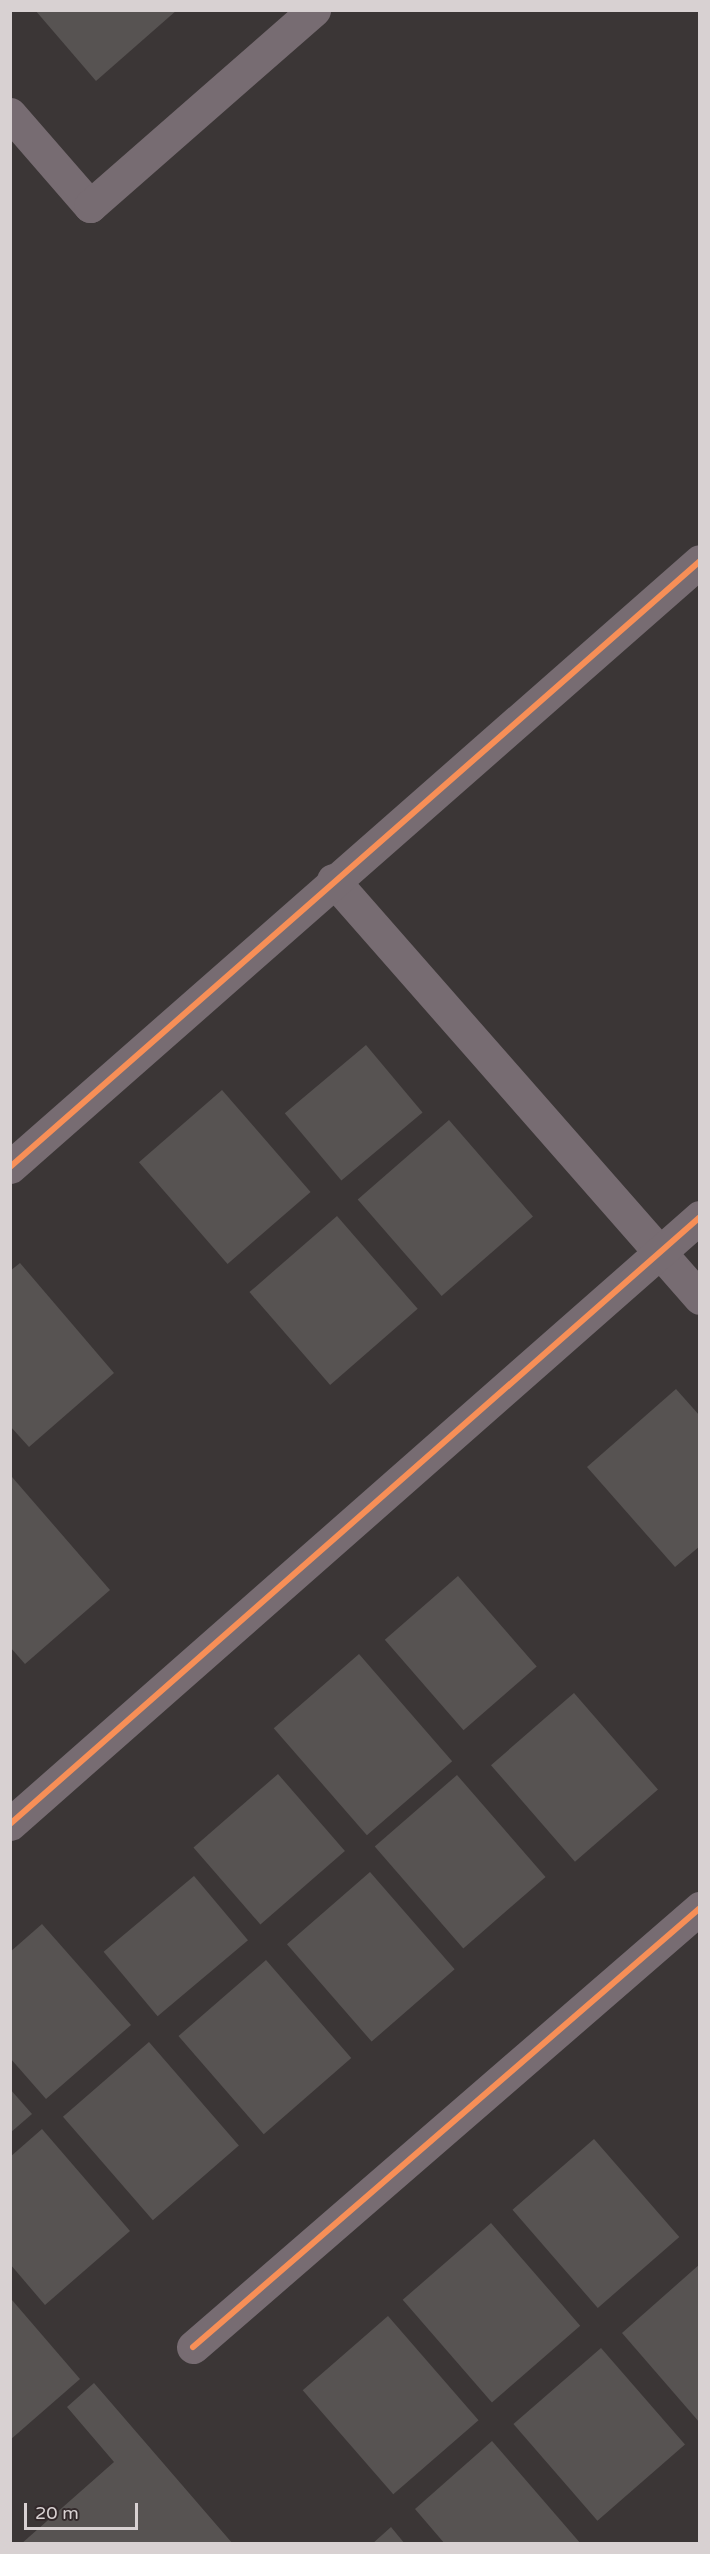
<!DOCTYPE html>
<style>
body{margin:0}
#map{position:relative;width:710px;height:2554px;overflow:hidden;background:#3b3636;font-family:"Varela Round",sans-serif}
div>[style]{position:absolute}
.building>*{inset:0;background:#575352;transform-origin:0 0}
.minor>*{height:33px;margin:-16.5px;padding:0 16.5px;transform-origin:16.5px;border-radius:16.5px;background:#776c72}
.cycleway>*{height:6px;margin:-3px;padding:0 3px;transform-origin:3px;border-radius:3px;background:#f78f57}
span{translate:-50% -50%;white-space:nowrap;text-align:center;line-height:1.15;-webkit-text-stroke:5px #33292b;paint-order:stroke}
.frame{position:absolute;inset:0;border:12px solid #d8d1d2;pointer-events:none}
.scale{position:absolute;left:24px;top:2503px;width:114px;height:27px;box-sizing:border-box;border:3px solid #d8d1d2;border-top:0;padding-left:8px;font-size:18px;line-height:21px;white-space:nowrap;color:#d8d1d2;-webkit-text-stroke:4px #33292b;paint-order:stroke}
</style>
<div id="map">
<div class="building">
<div style="clip-path:polygon(35px 10px,177px 10px,96px 81px)"></div>
<div style="left:366px;top:1045px;width:88px;height:106px;rotate:50deg"></div>
<div style="left:222px;top:1090px;width:135px;height:110px;rotate:49deg"></div>
<div style="left:449px;top:1120px;width:128px;height:121px;rotate:49deg"></div>
<div style="left:337px;top:1216px;width:123px;height:116px;rotate:49deg"></div>
<div style="clip-path:polygon(20px 1263px,114px 1373px,29px 1447px,10px 1426px,10px 1271px)"></div>
<div style="clip-path:polygon(676px 1389px,700px 1416px,700px 1546px,675px 1567px,587px 1467px)"></div>
<div style="clip-path:polygon(12px 1477px,110px 1590px,25px 1664px,10px 1647px)"></div>
<div style="left:458px;top:1576px;width:120px;height:97px;rotate:49deg"></div>
<div style="left:359px;top:1654px;width:142px;height:113px;rotate:49deg"></div>
<div style="left:574px;top:1693px;width:128px;height:110px;rotate:49deg"></div>
<div style="left:278px;top:1774px;width:102px;height:112px;rotate:49deg"></div>
<div style="left:457px;top:1775px;width:135px;height:109px;rotate:49deg"></div>
<div style="left:370px;top:1872px;width:129px;height:110px;rotate:49deg"></div>
<div style="left:194px;top:1876px;width:84px;height:118px;rotate:50deg"></div>
<div style="clip-path:polygon(42px 1924px,131px 2025px,46px 2099px,10px 2058px,10px 1952px)"></div>
<div style="left:266px;top:1960px;width:130px;height:116px;rotate:49deg"></div>
<div style="left:149px;top:2042px;width:137px;height:114px;rotate:49deg"></div>
<div style="clip-path:polygon(10px 2089px,32px 2114px,10px 2133px)"></div>
<div style="clip-path:polygon(42px 2129px,130px 2231px,45px 2305px,10px 2264px,10px 2157px)"></div>
<div style="left:594px;top:2139px;width:130px;height:108px;rotate:49deg"></div>
<div style="left:491px;top:2223px;width:136px;height:117px;rotate:49deg"></div>
<div style="clip-path:polygon(700px 2264px,700px 2423px,622px 2333px)"></div>
<div style="clip-path:polygon(12px 2300px,80px 2379px,10px 2440px,10px 2301px)"></div>
<div style="left:388px;top:2316px;width:138px;height:113px;rotate:49deg"></div>
<div style="left:601px;top:2348px;width:128px;height:116px;rotate:49deg"></div>
<div style="clip-path:polygon(94px 2383px,233px 2544px,21px 2544px,114px 2462px,67px 2407px)"></div>
<div style="clip-path:polygon(492px 2441px,581px 2544px,445px 2544px,415px 2509px)"></div>
<div style="clip-path:polygon(391px 2527px,405px 2544px,372px 2544px)"></div>
</div>
<div class="minor">
<div style="left:10px;top:114px;width:122px;rotate:49deg"></div>
<div style="left:90px;top:206px;width:298px;rotate:-41.2deg"></div>
<div style="left:333px;top:880px;width:556px;rotate:48.72deg"></div>
<div style="left:10px;top:1167px;width:918px;rotate:-41.29deg"></div>
<div style="left:10px;top:1824px;width:919px;rotate:-41.34deg"></div>
<div style="left:193px;top:2347px;width:671px;rotate:-40.89deg"></div>
</div>
<div class="cycleway">
<div style="left:10px;top:1167px;width:918px;rotate:-41.29deg"></div>
<div style="left:10px;top:1824px;width:919px;rotate:-41.34deg"></div>
<div style="left:193px;top:2347px;width:671px;rotate:-40.89deg"></div>
</div>
<div class="frame"></div>
<div class="scale">20 m</div>
</div>
